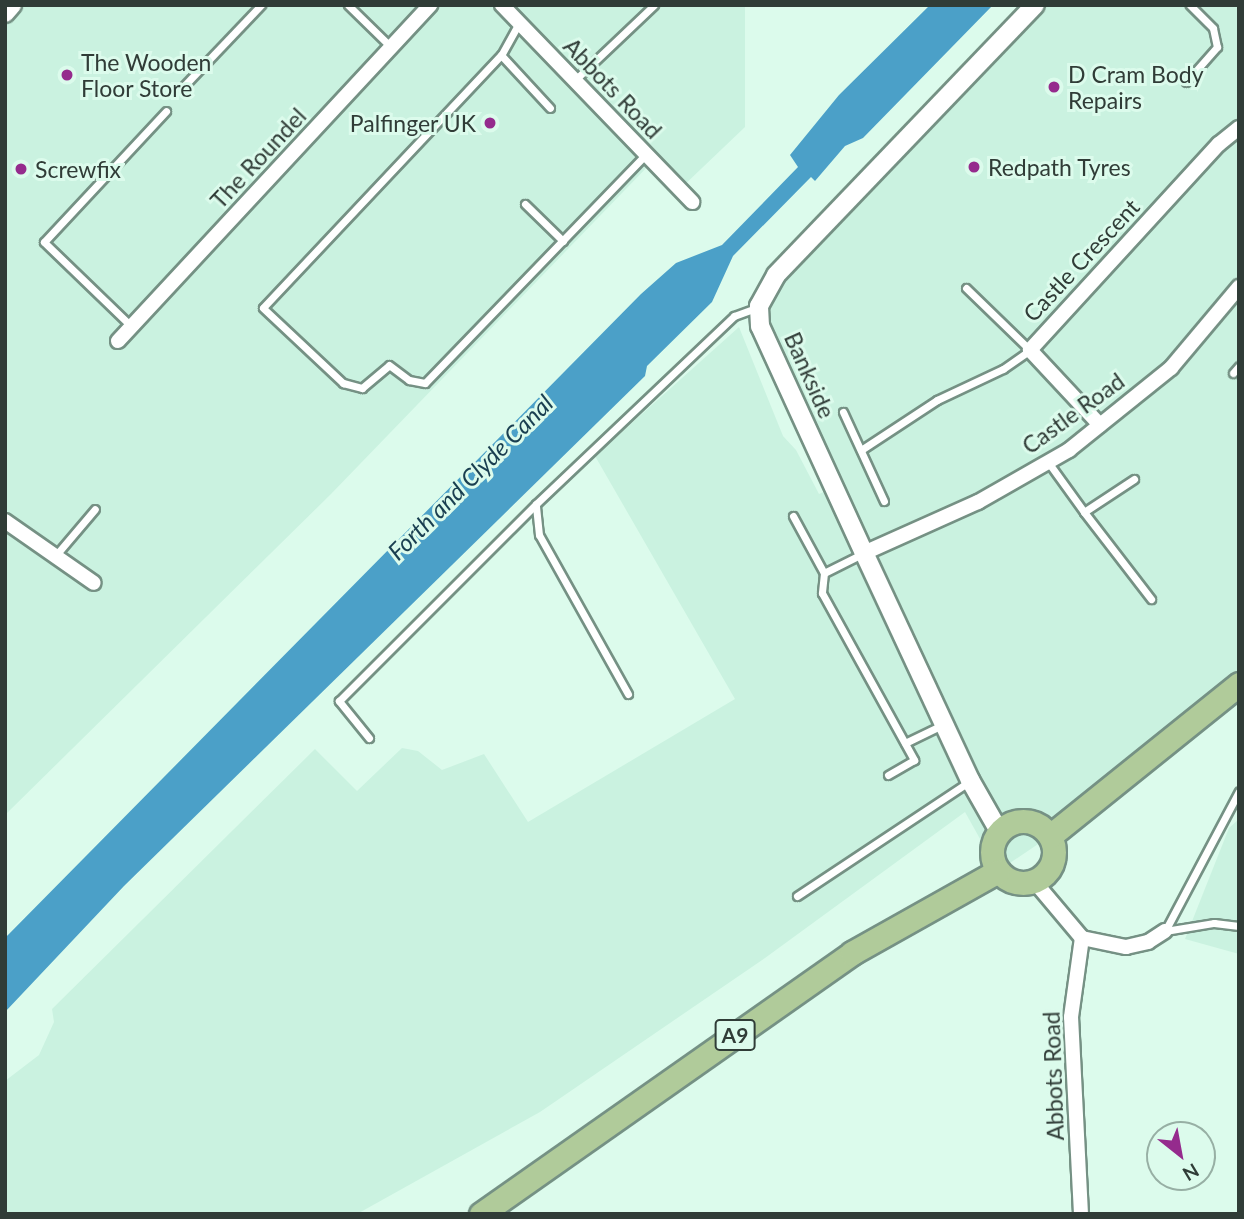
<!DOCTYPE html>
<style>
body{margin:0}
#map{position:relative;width:1244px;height:1219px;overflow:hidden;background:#dcfbec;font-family:Lato,sans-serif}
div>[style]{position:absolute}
.built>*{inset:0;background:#caf2e0}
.water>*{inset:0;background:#4ba0c8}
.roads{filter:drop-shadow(2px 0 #759184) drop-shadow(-2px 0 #759184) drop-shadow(0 2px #759184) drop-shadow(0 -2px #759184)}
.service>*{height:7px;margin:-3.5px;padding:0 3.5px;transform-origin:3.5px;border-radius:3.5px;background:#fff}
.minor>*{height:14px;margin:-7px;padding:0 7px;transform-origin:7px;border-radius:7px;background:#fff}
.tertiary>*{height:18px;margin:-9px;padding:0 9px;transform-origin:9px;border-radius:9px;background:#fff}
.primary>*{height:23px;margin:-11.5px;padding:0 11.5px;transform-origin:11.5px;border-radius:11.5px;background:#b0cb9a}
.primary>.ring{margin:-11.5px;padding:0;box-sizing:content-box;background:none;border:23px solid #b0cb9a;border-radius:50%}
.dots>*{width:19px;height:19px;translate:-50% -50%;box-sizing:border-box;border:4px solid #dcfbec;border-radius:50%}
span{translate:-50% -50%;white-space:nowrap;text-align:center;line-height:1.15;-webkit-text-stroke:6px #dcfbec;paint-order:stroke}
.shield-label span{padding:2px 5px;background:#dcfbec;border:2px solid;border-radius:5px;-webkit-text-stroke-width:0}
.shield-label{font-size:21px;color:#303c37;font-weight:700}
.poi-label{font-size:23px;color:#303c37}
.left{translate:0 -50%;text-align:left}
.right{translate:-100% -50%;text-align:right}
.street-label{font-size:23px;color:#303c37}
.water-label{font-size:24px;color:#193e50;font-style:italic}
.frame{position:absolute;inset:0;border:7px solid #303c37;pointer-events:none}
.north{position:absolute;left:1146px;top:1121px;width:70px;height:70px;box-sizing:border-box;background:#dcfbec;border:2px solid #97afa4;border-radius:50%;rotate:149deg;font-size:19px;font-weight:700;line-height:28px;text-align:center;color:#303c37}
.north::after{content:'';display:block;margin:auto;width:24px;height:32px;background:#952b8d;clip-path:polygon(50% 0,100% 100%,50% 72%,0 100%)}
</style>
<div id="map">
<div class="built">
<div style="clip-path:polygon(5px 5px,745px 5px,745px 127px,680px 189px,652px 162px,331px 494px,5px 815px)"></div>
<div style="clip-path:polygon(1035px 5px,1239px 5px,1239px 684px,1050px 836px,998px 871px,965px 812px,765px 958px,540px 1112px,357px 1214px,5px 1214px,5px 1081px,39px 1055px,54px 1022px,52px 1009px,315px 749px,357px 791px,402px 748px,418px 751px,442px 770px,484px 754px,528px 822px,735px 699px,595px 456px,739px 327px,783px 436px,796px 450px,819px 494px,833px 488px,760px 326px,765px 290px)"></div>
<div style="clip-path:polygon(1239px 819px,1239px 954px,1185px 939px,1229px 828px)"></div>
</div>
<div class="water">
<div style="clip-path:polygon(930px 5px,993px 5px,863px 138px,845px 146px,815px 181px,811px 177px,733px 256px,712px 302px,647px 366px,645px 376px,124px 886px,5px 1012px,5px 938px,641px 294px,676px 263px,722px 245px,798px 167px,790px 155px,839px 95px)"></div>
</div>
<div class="roads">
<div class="service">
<div style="left:348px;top:5px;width:60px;rotate:44.3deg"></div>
<div style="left:519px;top:23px;width:37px;rotate:119deg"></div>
<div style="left:501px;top:55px;width:347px;rotate:133.3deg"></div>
<div style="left:263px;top:308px;width:110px;rotate:43.2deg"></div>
<div style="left:343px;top:383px;width:20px;rotate:15deg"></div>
<div style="left:362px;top:388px;width:35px;rotate:-40deg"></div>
<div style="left:389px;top:365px;width:25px;rotate:37deg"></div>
<div style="left:409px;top:380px;width:16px;rotate:11deg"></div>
<div style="left:425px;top:383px;width:318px;rotate:-46deg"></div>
<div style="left:501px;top:55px;width:72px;rotate:47.2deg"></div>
<div style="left:575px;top:80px;width:109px;rotate:-43.5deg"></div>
<div style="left:1186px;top:82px;width:47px;rotate:-48.5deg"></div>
<div style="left:1217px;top:47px;width:19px;rotate:-102deg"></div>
<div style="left:1213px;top:28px;width:33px;rotate:-135deg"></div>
<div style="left:182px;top:88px;width:115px;rotate:-46.4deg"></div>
<div style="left:525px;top:204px;width:53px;rotate:44.2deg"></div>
<div style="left:131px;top:326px;width:121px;rotate:-136deg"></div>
<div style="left:44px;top:242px;width:179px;rotate:-47deg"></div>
<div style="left:1233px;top:373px;width:9px;rotate:-49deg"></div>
<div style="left:843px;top:412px;width:98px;rotate:65.3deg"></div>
<div style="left:861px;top:450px;width:91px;rotate:-33.3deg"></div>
<div style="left:937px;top:400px;width:73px;rotate:-25.2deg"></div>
<div style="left:1003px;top:369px;width:33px;rotate:-35deg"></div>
<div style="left:1030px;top:350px;width:89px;rotate:-135.9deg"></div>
<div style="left:1048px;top:462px;width:62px;rotate:54.2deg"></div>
<div style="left:1084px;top:512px;width:60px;rotate:-33.4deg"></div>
<div style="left:1084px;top:512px;width:110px;rotate:52.4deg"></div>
<div style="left:793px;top:516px;width:65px;rotate:61.5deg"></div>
<div style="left:824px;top:573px;width:20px;rotate:96deg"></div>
<div style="left:822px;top:593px;width:191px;rotate:61.1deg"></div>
<div style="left:914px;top:760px;width:30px;rotate:150deg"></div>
<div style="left:56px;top:555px;width:60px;rotate:-49.7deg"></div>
<div style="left:824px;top:573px;width:45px;rotate:-26.6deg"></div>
<div style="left:628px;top:694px;width:182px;rotate:-119.2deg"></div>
<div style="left:539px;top:535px;width:31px;rotate:-96deg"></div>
<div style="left:536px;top:504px;width:273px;rotate:-43.5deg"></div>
<div style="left:734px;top:316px;width:27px;rotate:-20deg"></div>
<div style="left:369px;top:738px;width:48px;rotate:-129deg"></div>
<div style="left:339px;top:701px;width:279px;rotate:-45deg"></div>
<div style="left:905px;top:743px;width:41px;rotate:-25.9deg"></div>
<div style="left:797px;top:896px;width:208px;rotate:-33.6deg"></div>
<div style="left:1165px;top:931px;width:158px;rotate:-62.1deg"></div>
<div style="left:1165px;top:931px;width:50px;rotate:-9.3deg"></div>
<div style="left:1214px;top:923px;width:25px;rotate:7deg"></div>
</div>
<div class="minor">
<div style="left:502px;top:5px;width:274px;rotate:46deg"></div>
<div style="left:118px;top:341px;width:459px;rotate:-47.1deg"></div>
<div style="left:1100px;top:425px;width:103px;rotate:-133deg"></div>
<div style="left:1030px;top:350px;width:280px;rotate:-47.5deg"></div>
<div style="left:1219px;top:144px;width:26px;rotate:-39deg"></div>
<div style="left:5px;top:521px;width:108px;rotate:34.9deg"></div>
<div style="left:864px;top:553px;width:125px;rotate:-24.1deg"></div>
<div style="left:978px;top:502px;width:105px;rotate:-29.7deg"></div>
<div style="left:1069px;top:450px;width:131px;rotate:-38.8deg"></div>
<div style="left:1171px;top:368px;width:106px;rotate:-50deg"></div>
<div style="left:1034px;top:881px;width:75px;rotate:49.9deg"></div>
<div style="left:1082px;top:938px;width:45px;rotate:11.6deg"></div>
<div style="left:1126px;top:947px;width:23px;rotate:-13deg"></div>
<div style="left:1148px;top:942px;width:20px;rotate:-33deg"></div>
<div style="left:1081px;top:1214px;width:197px;rotate:-92.9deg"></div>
<div style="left:1071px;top:1017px;width:80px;rotate:-82.1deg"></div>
</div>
<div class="tertiary">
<div style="left:5px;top:13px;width:11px;rotate:-49deg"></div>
<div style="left:999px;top:831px;width:59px;rotate:-119.6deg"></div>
<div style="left:970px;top:780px;width:251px;rotate:-115deg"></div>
<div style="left:864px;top:553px;width:250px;rotate:-114.6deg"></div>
<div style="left:760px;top:326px;width:20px;rotate:-93deg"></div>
<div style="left:759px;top:306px;width:35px;rotate:-61deg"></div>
<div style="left:776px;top:275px;width:374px;rotate:-46.2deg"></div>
</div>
<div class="primary">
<div class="ring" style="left:992px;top:821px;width:39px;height:39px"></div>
<div style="left:1050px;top:836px;width:243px;rotate:-38.8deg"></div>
<div style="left:481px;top:1214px;width:454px;rotate:-35.1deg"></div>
<div style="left:852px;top:953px;width:167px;rotate:-29.3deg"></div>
</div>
</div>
<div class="dots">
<div style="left:67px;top:75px;background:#952b8d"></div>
<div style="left:1054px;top:87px;background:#952b8d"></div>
<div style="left:490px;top:123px;background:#952b8d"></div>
<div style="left:974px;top:167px;background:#952b8d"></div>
<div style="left:21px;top:169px;background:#952b8d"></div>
</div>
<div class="shield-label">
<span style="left:735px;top:1035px">A9</span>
</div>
<div class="poi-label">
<span class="left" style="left:81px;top:75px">The Wooden<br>Floor Store</span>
<span class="left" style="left:1068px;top:87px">D Cram Body<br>Repairs</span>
<span class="right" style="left:476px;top:123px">Palfinger UK</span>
<span class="left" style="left:988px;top:167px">Redpath Tyres</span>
<span class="left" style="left:35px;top:169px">Screwfix</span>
</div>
<div class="street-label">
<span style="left:613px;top:88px;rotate:46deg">Abbots Road</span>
<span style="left:258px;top:158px;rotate:-47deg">The Roundel</span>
<span style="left:1081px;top:260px;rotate:-47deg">Castle Crescent</span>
<span style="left:810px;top:375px;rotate:66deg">Bankside</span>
<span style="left:1073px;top:413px;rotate:-36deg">Castle Road</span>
<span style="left:1053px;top:1076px;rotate:-92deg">Abbots Road</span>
</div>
<div class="water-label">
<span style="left:470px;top:477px;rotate:-45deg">Forth and Clyde Canal</span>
</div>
<div class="frame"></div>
<div class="north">N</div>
</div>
